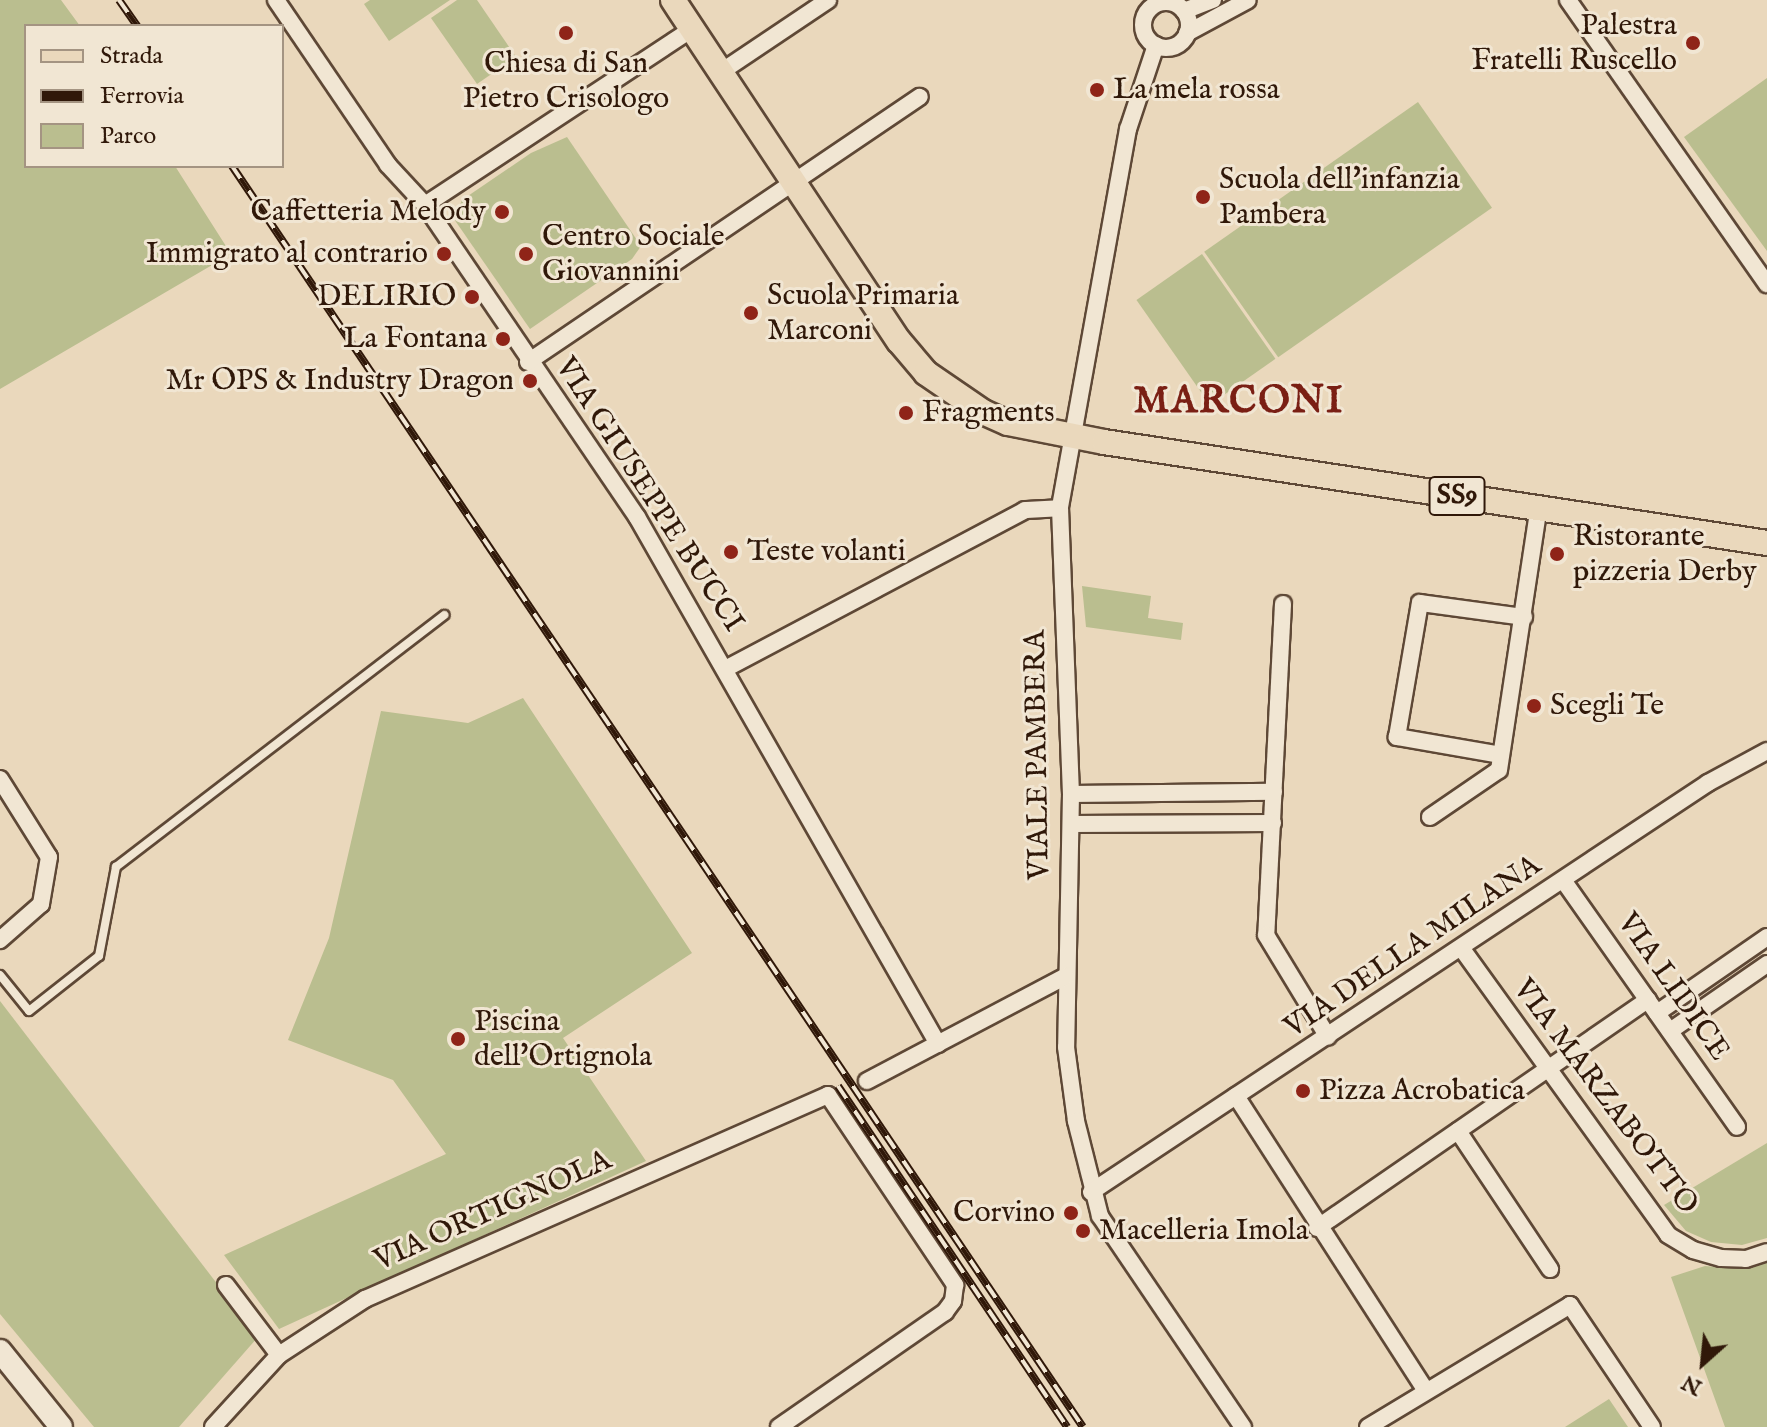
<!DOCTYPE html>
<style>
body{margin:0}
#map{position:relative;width:1767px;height:1427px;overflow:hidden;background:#ead8bc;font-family:"IM FELL English",serif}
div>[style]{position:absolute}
.green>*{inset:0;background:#babe8f;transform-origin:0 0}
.roads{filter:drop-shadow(2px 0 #5e4836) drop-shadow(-2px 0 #5e4836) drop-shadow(0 2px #5e4836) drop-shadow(0 -2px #5e4836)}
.lane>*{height:8px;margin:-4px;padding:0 4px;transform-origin:4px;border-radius:4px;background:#f1e6d3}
.street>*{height:16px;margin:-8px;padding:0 8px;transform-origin:8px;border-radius:8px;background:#f1e6d3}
.street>.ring{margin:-8px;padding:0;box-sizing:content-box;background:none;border:16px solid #f1e6d3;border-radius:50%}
.secondary>*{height:22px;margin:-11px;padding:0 11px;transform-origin:11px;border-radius:11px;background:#f1e6d3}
.primary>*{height:24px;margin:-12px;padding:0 12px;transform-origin:12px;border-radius:12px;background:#ead8bc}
.rail>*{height:8px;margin-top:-4px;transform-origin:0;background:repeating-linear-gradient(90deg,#f1e6d3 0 15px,#301809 0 30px);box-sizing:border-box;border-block:2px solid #301809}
.dots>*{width:22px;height:22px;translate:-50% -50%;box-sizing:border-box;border:4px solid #f1e6d3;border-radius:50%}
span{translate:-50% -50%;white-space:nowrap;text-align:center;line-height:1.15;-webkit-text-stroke:6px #f1e6d3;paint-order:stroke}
.shield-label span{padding:2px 6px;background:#f1e6d3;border:2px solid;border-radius:6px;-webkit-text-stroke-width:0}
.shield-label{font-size:28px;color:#301809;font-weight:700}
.poi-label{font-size:30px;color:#301809}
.right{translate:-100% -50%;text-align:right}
.left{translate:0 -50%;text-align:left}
.street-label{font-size:30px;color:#301809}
.district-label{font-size:38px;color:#7a1f14;font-weight:700;letter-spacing:2px}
.legend{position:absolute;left:24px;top:24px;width:260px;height:144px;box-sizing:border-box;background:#f1e6d3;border:2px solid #a49482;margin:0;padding:10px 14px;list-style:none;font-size:24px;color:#301809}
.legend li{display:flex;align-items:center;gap:16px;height:40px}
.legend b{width:40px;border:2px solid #a49482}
.north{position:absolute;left:1663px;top:1323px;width:80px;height:80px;-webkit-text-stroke:6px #f1e6d3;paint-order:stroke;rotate:207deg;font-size:22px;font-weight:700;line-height:32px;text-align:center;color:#301809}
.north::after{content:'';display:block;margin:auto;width:28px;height:36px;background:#301809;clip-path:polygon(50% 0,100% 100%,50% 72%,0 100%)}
</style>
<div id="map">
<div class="green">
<div style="clip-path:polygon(0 0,61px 0,80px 26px,26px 26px,26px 166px,175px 166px,231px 254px,0 389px)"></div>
<div style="clip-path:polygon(370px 0,450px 0,389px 41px,364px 4px)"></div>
<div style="clip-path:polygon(457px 0,477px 0,516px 57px,477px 84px,431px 18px)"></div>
<div style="clip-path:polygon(1767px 78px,1767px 251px,1684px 137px)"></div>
<div style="left:1418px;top:102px;width:129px;height:261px;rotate:55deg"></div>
<div style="clip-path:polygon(567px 137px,641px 246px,632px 259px,530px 329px,454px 219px,462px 200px,531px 153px)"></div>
<div style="left:1202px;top:254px;width:128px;height:80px;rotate:55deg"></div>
<div style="clip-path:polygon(1082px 586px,1151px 596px,1148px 618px,1183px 623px,1181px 640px,1086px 627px)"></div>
<div style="clip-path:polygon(523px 698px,692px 953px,563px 1038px,646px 1161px,279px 1329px,224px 1255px,446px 1154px,393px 1080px,288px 1040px,329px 938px,381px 711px,468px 723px)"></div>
<div style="clip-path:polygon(0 1001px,258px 1337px,179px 1427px,94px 1427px,0 1314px)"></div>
<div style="clip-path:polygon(1767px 1143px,1767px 1238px,1742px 1245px,1711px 1242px,1686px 1231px,1664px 1205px)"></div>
<div style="clip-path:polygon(1767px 1258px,1767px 1427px,1725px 1427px,1671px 1277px,1705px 1266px,1730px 1268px)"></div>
<div style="clip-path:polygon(1609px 1399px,1628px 1427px,1565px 1427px)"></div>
</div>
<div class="roads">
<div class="lane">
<div style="left:0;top:975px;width:46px;rotate:51.1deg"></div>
<div style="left:29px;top:1011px;width:89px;rotate:-38.2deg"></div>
<div style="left:99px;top:956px;width:91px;rotate:-79.2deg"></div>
<div style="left:116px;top:867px;width:414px;rotate:-37.5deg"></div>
</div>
<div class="street">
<div style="left:276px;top:0;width:199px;rotate:55.8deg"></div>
<div style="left:388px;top:165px;width:54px;rotate:47.2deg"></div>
<div style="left:425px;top:205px;width:377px;rotate:55.8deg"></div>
<div style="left:637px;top:517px;width:607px;rotate:60.27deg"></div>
<div style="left:1568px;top:0;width:347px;rotate:55deg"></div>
<div class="ring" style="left:1143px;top:2px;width:30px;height:30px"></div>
<div style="left:1184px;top:11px;width:31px;rotate:-21deg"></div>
<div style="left:1187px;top:33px;width:69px;rotate:-28.4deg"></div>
<div style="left:1156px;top:45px;width:89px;rotate:108.4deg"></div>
<div style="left:1128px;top:129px;width:385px;rotate:100.2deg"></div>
<div style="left:1060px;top:508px;width:286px;rotate:87.8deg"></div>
<div style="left:1071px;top:794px;width:253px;rotate:91.1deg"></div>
<div style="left:1066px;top:1047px;width:75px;rotate:82.3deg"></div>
<div style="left:1076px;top:1121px;width:98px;rotate:75.8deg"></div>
<div style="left:1100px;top:1216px;width:255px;rotate:55.9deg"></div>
<div style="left:721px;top:72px;width:129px;rotate:-33.9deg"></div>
<div style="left:425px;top:205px;width:320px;rotate:-33.4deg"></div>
<div style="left:528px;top:362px;width:473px;rotate:-34.1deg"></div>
<div style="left:1283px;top:604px;width:331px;rotate:92.9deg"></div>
<div style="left:1266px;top:935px;width:119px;rotate:58.7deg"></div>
<div style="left:727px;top:668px;width:337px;rotate:-27.9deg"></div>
<div style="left:1025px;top:510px;width:35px;rotate:-3deg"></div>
<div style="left:1501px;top:755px;width:106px;rotate:-170.2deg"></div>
<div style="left:1397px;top:737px;width:136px;rotate:-80.3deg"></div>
<div style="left:1420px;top:603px;width:105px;rotate:7.7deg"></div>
<div style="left:0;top:779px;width:92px;rotate:57.9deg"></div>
<div style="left:49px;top:857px;width:48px;rotate:99.7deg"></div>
<div style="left:41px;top:904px;width:55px;rotate:138.7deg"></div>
<div style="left:1071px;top:794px;width:203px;rotate:-0.6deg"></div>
<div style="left:1430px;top:817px;width:83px;rotate:-34.3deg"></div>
<div style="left:1499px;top:770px;width:266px;rotate:-81.4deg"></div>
<div style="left:1071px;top:824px;width:202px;rotate:-0.3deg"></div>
<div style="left:1563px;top:880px;width:302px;rotate:54.8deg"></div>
<div style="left:1462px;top:949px;width:352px;rotate:54.2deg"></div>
<div style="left:1668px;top:1235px;width:29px;rotate:31deg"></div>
<div style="left:1693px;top:1250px;width:29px;rotate:16deg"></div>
<div style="left:1721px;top:1258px;width:25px;rotate:2deg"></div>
<div style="left:1746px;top:1259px;width:22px;rotate:-18deg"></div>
<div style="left:1657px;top:1013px;width:134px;rotate:-34.6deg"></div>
<div style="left:1670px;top:1031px;width:118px;rotate:-34.6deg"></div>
<div style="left:867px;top:1081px;width:225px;rotate:-27.8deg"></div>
<div style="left:1236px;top:1096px;width:349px;rotate:57.2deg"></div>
<div style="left:1458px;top:1131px;width:166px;rotate:56.3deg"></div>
<div style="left:1091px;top:1192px;width:740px;rotate:-33.54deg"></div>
<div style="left:1708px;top:783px;width:67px;rotate:-28.5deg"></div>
<div style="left:1317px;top:1228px;width:402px;rotate:-34.6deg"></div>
<div style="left:226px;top:1285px;width:88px;rotate:52.9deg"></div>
<div style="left:213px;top:1427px;width:98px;rotate:-47.5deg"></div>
<div style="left:279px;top:1355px;width:103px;rotate:-33.1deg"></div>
<div style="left:365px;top:1299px;width:506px;rotate:-23.78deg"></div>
<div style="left:828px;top:1095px;width:229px;rotate:56.2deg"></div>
<div style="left:955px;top:1285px;width:16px;rotate:97deg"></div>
<div style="left:953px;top:1301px;width:14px;rotate:126deg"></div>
<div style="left:945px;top:1312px;width:202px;rotate:145.3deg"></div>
<div style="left:1368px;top:1427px;width:236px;rotate:-31.1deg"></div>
<div style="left:1570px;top:1305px;width:147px;rotate:56.1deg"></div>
</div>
<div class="secondary">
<div style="left:0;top:1351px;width:97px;rotate:51.2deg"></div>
</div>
<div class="primary">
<div style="left:673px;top:0;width:409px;rotate:56.5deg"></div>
<div style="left:899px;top:341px;width:42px;rotate:49.8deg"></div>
<div style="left:926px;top:373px;width:69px;rotate:34.4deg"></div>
<div style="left:983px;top:412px;width:27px;rotate:24deg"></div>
<div style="left:1008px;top:423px;width:98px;rotate:11.2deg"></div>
<div style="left:1104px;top:442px;width:671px;rotate:8.66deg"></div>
</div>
</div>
<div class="rail">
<div style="left:119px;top:0;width:32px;rotate:55deg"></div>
<div style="left:232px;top:166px;width:1521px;rotate:55.99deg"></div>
<div style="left:838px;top:1086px;width:411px;rotate:56.1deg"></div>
</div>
<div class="dots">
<div style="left:566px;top:33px;background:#8f2418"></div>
<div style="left:1693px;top:43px;background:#8f2418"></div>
<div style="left:1097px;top:90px;background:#8f2418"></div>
<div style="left:1203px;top:197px;background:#8f2418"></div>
<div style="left:502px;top:212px;background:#8f2418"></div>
<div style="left:444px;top:254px;background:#8f2418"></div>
<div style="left:526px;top:254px;background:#8f2418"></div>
<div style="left:472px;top:297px;background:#8f2418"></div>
<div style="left:751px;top:313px;background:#8f2418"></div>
<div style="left:503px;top:339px;background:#8f2418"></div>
<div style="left:530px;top:381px;background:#8f2418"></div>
<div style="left:906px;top:413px;background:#8f2418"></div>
<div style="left:731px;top:552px;background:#8f2418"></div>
<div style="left:1557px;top:554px;background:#8f2418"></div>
<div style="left:1534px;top:706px;background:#8f2418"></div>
<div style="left:458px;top:1039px;background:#8f2418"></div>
<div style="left:1303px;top:1091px;background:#8f2418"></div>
<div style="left:1071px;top:1213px;background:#8f2418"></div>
<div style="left:1083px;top:1231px;background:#8f2418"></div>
</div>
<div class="shield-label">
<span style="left:1457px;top:496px">SS9</span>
</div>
<div class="poi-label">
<span class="right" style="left:1677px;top:43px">Palestra<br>Fratelli Ruscello</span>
<span style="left:566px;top:81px">Chiesa di San<br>Pietro Crisologo</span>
<span class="left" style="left:1113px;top:90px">La mela rossa</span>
<span class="left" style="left:1219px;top:197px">Scuola dell'infanzia<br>Pambera</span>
<span class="right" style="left:486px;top:212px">Caffetteria Melody</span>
<span class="left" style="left:542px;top:254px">Centro Sociale<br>Giovannini</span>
<span class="right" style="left:428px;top:254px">Immigrato al contrario</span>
<span class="left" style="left:767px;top:313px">Scuola Primaria<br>Marconi</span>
<span class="right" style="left:456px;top:297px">DELIRIO</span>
<span class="right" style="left:487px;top:339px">La Fontana</span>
<span class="right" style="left:514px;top:381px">Mr OPS &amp; Industry Dragon</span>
<span class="left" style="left:922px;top:413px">Fragments</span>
<span class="left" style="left:1573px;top:554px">Ristorante<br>pizzeria Derby</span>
<span class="left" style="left:747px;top:552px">Teste volanti</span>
<span class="left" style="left:1550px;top:706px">Scegli Te</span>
<span class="left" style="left:474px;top:1039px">Piscina<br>dell'Ortignola</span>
<span class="left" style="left:1319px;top:1091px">Pizza Acrobatica</span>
<span class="right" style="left:1055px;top:1213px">Corvino</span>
<span class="left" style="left:1099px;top:1231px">Macelleria Imola</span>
</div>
<div class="street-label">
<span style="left:649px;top:495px;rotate:57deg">VIA GIUSEPPE BUCCI</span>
<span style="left:1038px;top:755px;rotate:-91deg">VIALE PAMBERA</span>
<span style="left:1413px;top:947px;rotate:-34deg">VIA DELLA MILANA</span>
<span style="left:1673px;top:987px;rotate:55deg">VIA LIDICE</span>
<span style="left:1605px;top:1097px;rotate:53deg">VIA MARZABOTTO</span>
<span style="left:493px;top:1211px;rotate:-24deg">VIA ORTIGNOLA</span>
</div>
<div class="district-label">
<span style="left:1239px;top:403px">MARCONI</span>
</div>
<ul class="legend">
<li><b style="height:10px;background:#ead8bc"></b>Strada</li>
<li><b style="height:10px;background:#301809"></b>Ferrovia</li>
<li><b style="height:22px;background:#babe8f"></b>Parco</li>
</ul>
<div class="north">N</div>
</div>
